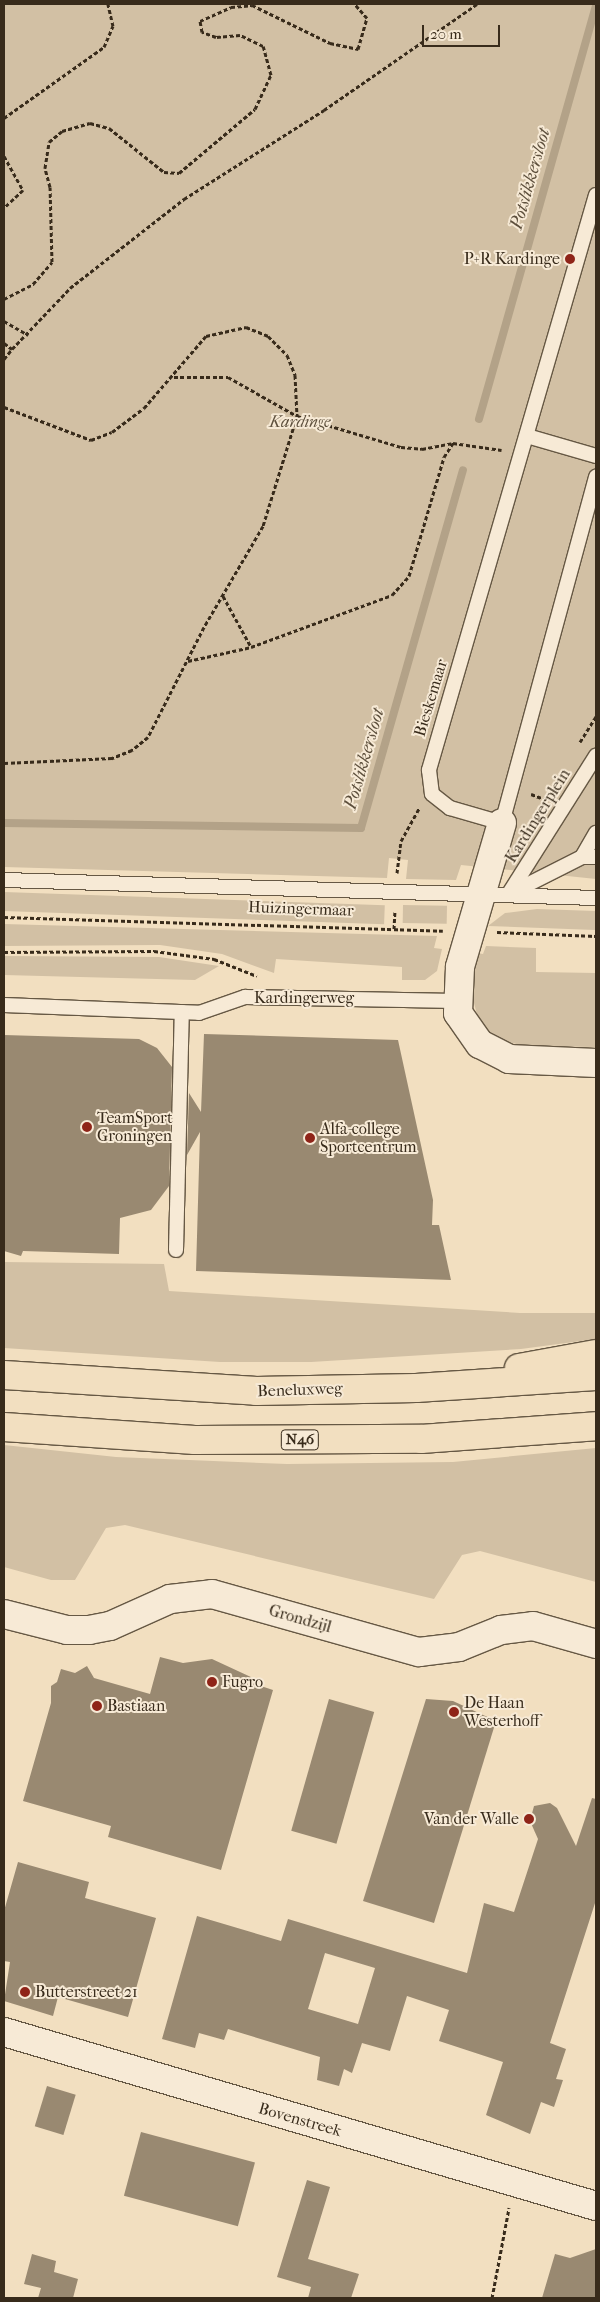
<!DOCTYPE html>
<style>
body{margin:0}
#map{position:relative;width:600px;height:2302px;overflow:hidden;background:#f2dfc0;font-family:"IM FELL French Canon",serif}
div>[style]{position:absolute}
.green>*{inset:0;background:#d2c0a4;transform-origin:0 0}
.stream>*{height:8px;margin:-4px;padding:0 4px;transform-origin:4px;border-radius:4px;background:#b3a288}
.building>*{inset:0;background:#998971;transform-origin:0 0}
.path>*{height:3px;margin-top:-1.5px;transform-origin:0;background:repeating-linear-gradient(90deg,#382b1b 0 4px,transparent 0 6.5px)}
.roads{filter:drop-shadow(1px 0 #665844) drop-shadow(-1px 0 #665844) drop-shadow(0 1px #665844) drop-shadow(0 -1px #665844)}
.lane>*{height:14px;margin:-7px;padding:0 7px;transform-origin:7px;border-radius:7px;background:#f7ead6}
.street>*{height:28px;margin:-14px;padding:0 14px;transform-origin:14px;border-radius:14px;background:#f7ead6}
.highway>*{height:28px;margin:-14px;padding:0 14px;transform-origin:14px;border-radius:14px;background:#f2dfc0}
.dots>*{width:14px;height:14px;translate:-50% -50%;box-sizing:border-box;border:2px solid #f7ead6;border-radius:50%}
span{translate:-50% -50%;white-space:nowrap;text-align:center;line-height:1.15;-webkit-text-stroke:4px #f7ead6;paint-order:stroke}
.shield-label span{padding:1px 4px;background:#f7ead6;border:1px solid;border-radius:4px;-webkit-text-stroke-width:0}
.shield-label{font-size:15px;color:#382b1b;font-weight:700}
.poi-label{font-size:16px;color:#382b1b}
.right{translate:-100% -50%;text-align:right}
.left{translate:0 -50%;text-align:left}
.park-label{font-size:16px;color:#5e503d;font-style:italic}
.street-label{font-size:16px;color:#382b1b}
.water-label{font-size:18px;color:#5d4f3c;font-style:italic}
.frame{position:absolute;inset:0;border:5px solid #382b1b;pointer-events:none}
.scale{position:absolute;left:422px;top:25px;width:78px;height:22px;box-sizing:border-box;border:2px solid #382b1b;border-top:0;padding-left:6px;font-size:15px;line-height:18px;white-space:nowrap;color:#382b1b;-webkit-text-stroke:4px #f7ead6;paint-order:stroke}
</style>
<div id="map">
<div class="green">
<div style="clip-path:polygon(4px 4px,596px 4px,596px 879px,461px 865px,456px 880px,406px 879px,408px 860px,389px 858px,387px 878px,4px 867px)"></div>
<div style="left:4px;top:892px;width:381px;height:19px;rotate:2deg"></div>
<div style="left:403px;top:905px;width:44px;height:18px;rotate:1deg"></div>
<div style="clip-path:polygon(537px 909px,596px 911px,595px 930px,488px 926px,505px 913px)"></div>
<div style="clip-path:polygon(4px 924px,437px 936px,434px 948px,442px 949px,437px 971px,425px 980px,402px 980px,402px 967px,276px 959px,274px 973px,222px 954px,160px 945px,4px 946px)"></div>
<div style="clip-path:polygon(486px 946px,536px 948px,536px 972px,596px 973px,596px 1047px,523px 1046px,497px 1038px,479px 1022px,469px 984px,477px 953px,483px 954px)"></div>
<div style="clip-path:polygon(4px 956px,159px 957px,219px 966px,195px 980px,4px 975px)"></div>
<div style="clip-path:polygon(4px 1262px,164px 1264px,169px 1291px,520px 1313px,596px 1313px,596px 1339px,521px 1349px,311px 1362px,220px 1362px,4px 1348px)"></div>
<div style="clip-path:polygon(4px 1445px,116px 1457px,287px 1464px,453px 1462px,596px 1448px,596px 1582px,480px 1551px,462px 1555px,434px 1599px,125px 1525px,106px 1528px,75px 1580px,51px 1580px,4px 1567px)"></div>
</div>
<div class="stream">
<div style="left:479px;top:419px;width:430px;rotate:-74.2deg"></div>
<div style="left:4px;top:823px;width:357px;rotate:0.8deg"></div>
<div style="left:361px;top:828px;width:372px;rotate:-74.1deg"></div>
</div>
<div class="building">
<div style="clip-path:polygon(204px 1034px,398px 1040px,433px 1200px,432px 1225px,439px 1225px,451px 1280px,196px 1271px,200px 1132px,187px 1155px,189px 1093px,201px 1112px)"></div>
<div style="clip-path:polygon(4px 1035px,139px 1039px,157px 1048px,172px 1067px,169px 1186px,151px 1210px,120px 1218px,119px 1254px,23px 1251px,21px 1256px,4px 1251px)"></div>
<div style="clip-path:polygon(160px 1657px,183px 1663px,212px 1659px,253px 1678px,252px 1683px,273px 1690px,221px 1870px,108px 1837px,111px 1826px,23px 1801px,51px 1703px,51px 1686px,57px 1682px,61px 1669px,75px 1673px,87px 1666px,94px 1678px,150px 1694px)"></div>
<div style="left:329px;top:1699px;width:47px;height:137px;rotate:16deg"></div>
<div style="clip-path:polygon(426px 1699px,453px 1701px,496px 1721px,434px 1923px,363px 1901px)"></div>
<div style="clip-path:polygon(evenodd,592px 1798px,596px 1799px,596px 1900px,550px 2043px,566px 2049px,556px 2079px,563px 2080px,554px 2107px,541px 2102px,530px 2134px,486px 2115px,503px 2062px,439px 2041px,449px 2010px,407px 1996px,390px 2051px,362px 2043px,352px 2073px,344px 2069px,339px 2086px,317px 2080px,320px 2057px,228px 2029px,224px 2040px,199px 2033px,195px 2048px,162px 2039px,197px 1916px,281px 1941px,288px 1919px,467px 1973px,484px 1903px,514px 1912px,538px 1839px,530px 1821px,534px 1806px,550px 1803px,557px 1808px,576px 1846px,592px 1798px,325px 1953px,375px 1968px,358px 2024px,308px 2009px,325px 1953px)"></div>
<div style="clip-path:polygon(18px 1862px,89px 1882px,85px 1898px,156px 1918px,128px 2017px,58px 1997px,53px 2016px,4px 2001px,10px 1962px,4px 1961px,4px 1911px)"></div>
<div style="left:47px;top:2086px;width:30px;height:42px;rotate:17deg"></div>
<div style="left:141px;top:2132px;width:118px;height:66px;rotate:15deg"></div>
<div style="clip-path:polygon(307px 2180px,330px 2187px,308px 2259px,359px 2274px,351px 2298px,308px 2298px,311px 2287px,277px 2277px)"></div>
<div style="clip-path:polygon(596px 2249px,596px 2298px,542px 2298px,555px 2254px,570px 2258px)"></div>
<div style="clip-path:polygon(32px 2254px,56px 2261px,54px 2272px,78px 2279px,73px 2298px,38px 2298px,41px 2288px,24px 2284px)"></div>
</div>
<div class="path">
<div style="left:4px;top:118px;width:123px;rotate:-35.4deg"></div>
<div style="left:104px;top:47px;width:23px;rotate:-67deg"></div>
<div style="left:113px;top:26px;width:23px;rotate:-103deg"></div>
<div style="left:4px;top:156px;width:39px;rotate:61deg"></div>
<div style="left:23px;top:190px;width:26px;rotate:137deg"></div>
<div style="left:4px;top:299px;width:33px;rotate:-27deg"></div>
<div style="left:33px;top:284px;width:29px;rotate:-49deg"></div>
<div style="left:52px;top:262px;width:75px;rotate:-91.5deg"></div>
<div style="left:50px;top:187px;width:20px;rotate:-105deg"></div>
<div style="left:45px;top:168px;width:26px;rotate:-81deg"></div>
<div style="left:49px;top:142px;width:17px;rotate:-40deg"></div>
<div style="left:62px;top:131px;width:29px;rotate:-16deg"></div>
<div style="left:90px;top:123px;width:20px;rotate:15deg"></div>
<div style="left:109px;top:128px;width:70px;rotate:38.7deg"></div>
<div style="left:164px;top:172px;width:15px;rotate:4deg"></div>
<div style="left:179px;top:173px;width:99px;rotate:-40.1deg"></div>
<div style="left:255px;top:109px;width:38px;rotate:-65deg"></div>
<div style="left:271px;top:75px;width:30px;rotate:-105deg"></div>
<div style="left:263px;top:46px;width:25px;rotate:-154deg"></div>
<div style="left:240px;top:35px;width:24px;rotate:175deg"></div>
<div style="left:216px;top:37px;width:15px;rotate:-160deg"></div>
<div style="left:202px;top:32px;width:11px;rotate:-100deg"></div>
<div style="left:200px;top:21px;width:34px;rotate:-24deg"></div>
<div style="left:231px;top:7px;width:21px;rotate:-5deg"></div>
<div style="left:252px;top:5px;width:87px;rotate:26deg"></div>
<div style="left:330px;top:43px;width:29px;rotate:12deg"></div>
<div style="left:358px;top:49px;width:32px;rotate:-74deg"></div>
<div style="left:367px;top:18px;width:18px;rotate:-131deg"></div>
<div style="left:4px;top:321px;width:28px;rotate:30deg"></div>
<div style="left:4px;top:343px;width:10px;rotate:37deg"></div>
<div style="left:12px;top:349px;width:84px;rotate:-46.4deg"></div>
<div style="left:70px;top:288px;width:145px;rotate:-38deg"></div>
<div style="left:184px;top:199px;width:166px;rotate:-32.4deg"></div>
<div style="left:324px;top:110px;width:186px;rotate:-34.7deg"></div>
<div style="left:4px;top:359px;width:13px;rotate:-51deg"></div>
<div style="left:174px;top:377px;width:54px"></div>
<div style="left:228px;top:377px;width:79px;rotate:29.5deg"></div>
<div style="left:297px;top:416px;width:109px;rotate:16.6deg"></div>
<div style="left:401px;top:447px;width:21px;rotate:5deg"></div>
<div style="left:422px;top:449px;width:32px;rotate:-11deg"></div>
<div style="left:4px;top:407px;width:93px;rotate:20.8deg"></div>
<div style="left:91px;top:440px;width:22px;rotate:-21deg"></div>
<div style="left:112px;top:432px;width:40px;rotate:-37deg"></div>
<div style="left:144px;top:408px;width:95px;rotate:-49.3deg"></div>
<div style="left:206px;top:336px;width:41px;rotate:-12.7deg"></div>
<div style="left:246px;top:327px;width:24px;rotate:22deg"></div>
<div style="left:268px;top:336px;width:27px;rotate:45deg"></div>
<div style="left:287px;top:355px;width:22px;rotate:68deg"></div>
<div style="left:295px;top:375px;width:41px;rotate:87.2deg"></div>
<div style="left:297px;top:416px;width:115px;rotate:107.2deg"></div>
<div style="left:263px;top:526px;width:117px;rotate:120.3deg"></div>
<div style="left:204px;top:627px;width:123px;rotate:117deg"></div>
<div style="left:148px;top:737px;width:21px;rotate:141deg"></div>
<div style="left:132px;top:750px;width:22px;rotate:158deg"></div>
<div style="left:112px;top:758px;width:108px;rotate:177.3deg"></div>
<div style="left:223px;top:596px;width:58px;rotate:61.2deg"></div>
<div style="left:188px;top:661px;width:65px;rotate:-12.5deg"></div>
<div style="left:251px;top:647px;width:150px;rotate:-20.2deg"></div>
<div style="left:392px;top:595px;width:25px;rotate:-48deg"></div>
<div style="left:409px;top:576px;width:124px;rotate:-73.6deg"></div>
<div style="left:444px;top:457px;width:17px;rotate:-57deg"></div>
<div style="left:453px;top:443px;width:49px;rotate:8.1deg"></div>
<div style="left:580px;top:742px;width:31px;rotate:-58deg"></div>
<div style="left:531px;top:794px;width:14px;rotate:21deg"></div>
<div style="left:397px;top:873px;width:32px;rotate:-83deg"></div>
<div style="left:401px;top:841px;width:38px;rotate:-61deg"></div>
<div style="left:4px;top:917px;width:439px;rotate:1.8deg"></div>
<div style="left:394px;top:929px;width:17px;rotate:-87deg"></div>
<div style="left:497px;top:932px;width:99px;rotate:2.3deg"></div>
<div style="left:4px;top:952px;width:150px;rotate:-0.4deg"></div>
<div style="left:154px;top:951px;width:61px;rotate:7.6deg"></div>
<div style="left:214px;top:959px;width:46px;rotate:21.6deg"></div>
<div style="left:492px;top:2298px;width:92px;rotate:-79.3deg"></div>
</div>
<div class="roads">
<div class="lane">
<div style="left:596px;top:195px;width:599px;rotate:106.2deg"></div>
<div style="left:429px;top:770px;width:24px;rotate:83deg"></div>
<div style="left:432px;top:794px;width:23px;rotate:38deg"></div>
<div style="left:450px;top:808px;width:54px;rotate:16.1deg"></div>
<div style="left:502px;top:823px;width:359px;rotate:-74.8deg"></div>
<div style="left:527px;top:436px;width:72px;rotate:16.2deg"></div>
<div style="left:582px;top:857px;width:28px;rotate:-60deg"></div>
<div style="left:4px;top:880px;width:592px;rotate:1.74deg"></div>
<div style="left:509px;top:894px;width:82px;rotate:-26.9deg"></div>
<div style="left:582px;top:857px;width:14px"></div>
<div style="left:508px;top:895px;width:165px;rotate:-57.7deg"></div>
<div style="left:4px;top:1005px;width:195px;rotate:2.3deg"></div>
<div style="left:199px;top:1013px;width:49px;rotate:-19.2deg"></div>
<div style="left:245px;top:997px;width:211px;rotate:1.1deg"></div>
<div style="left:176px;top:1250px;width:238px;rotate:-88.6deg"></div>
</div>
<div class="street">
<div style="left:502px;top:823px;width:150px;rotate:106.3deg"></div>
<div style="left:460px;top:967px;width:46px;rotate:92.5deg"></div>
<div style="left:458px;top:1013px;width:38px;rotate:55deg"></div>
<div style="left:480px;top:1044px;width:33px;rotate:27deg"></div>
<div style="left:509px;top:1059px;width:87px;rotate:2.6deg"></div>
<div style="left:4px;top:1614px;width:65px;rotate:14.3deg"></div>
<div style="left:67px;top:1630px;width:22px"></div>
<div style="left:89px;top:1630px;width:21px;rotate:-11deg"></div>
<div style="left:110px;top:1626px;width:66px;rotate:-24.2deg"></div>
<div style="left:170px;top:1599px;width:42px;rotate:-6.8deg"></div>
<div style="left:212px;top:1594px;width:215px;rotate:15.7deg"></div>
<div style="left:419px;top:1652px;width:40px;rotate:-7.1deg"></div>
<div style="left:459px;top:1647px;width:45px;rotate:-22deg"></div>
<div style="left:501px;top:1630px;width:32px;rotate:-7deg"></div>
<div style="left:533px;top:1626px;width:66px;rotate:15.9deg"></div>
<div style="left:4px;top:2032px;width:617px;rotate:16.38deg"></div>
</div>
<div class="highway">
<div style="left:519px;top:1368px;width:78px;rotate:-10.3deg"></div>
<div style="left:4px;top:1375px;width:253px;rotate:3.6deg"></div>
<div style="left:256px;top:1391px;width:160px;rotate:-1.1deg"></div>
<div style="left:416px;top:1388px;width:180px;rotate:-3.8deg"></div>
<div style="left:4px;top:1427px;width:191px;rotate:3.9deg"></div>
<div style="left:195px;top:1440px;width:226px;rotate:-0.3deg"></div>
<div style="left:421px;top:1439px;width:175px;rotate:-4.2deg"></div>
</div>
</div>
<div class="dots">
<div style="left:570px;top:259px;background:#8f2418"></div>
<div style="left:87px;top:1127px;background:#8f2418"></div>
<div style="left:310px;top:1138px;background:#8f2418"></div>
<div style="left:212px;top:1682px;background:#8f2418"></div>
<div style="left:97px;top:1706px;background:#8f2418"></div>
<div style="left:454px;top:1712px;background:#8f2418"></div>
<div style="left:529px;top:1819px;background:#8f2418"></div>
<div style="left:25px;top:1992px;background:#8f2418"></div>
</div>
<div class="shield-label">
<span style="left:300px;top:1440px">N46</span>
</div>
<div class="poi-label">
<span class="right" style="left:560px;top:259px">P+R Kardinge</span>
<span class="left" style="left:97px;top:1127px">TeamSport<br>Groningen</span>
<span class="left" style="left:320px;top:1138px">Alfa-college<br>Sportcentrum</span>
<span class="left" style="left:222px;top:1682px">Fugro</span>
<span class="left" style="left:464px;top:1712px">De Haan<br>Westerhoff</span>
<span class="left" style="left:107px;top:1706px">Bastiaan</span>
<span class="right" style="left:519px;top:1819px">Van der Walle</span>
<span class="left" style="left:35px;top:1992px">Butterstreet 21</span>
</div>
<div class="park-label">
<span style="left:300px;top:422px">Kardinge</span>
</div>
<div class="street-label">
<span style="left:431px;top:698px;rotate:-73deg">Bieskemaar</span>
<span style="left:538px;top:816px;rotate:-58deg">Kardingerplein</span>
<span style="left:301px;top:909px;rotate:2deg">Huizingermaar</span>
<span style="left:304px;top:998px">Kardingerweg</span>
<span style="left:300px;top:1390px;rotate:-2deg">Beneluxweg</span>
<span style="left:300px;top:1619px;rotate:16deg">Grondzijl</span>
<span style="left:300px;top:2120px;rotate:16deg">Bovenstreek</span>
</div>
<div class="water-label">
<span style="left:531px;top:179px;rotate:-74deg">Potslikkersloot</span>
<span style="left:365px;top:759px;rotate:-74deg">Potslikkersloot</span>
</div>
<div class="frame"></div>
<div class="scale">20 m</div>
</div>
